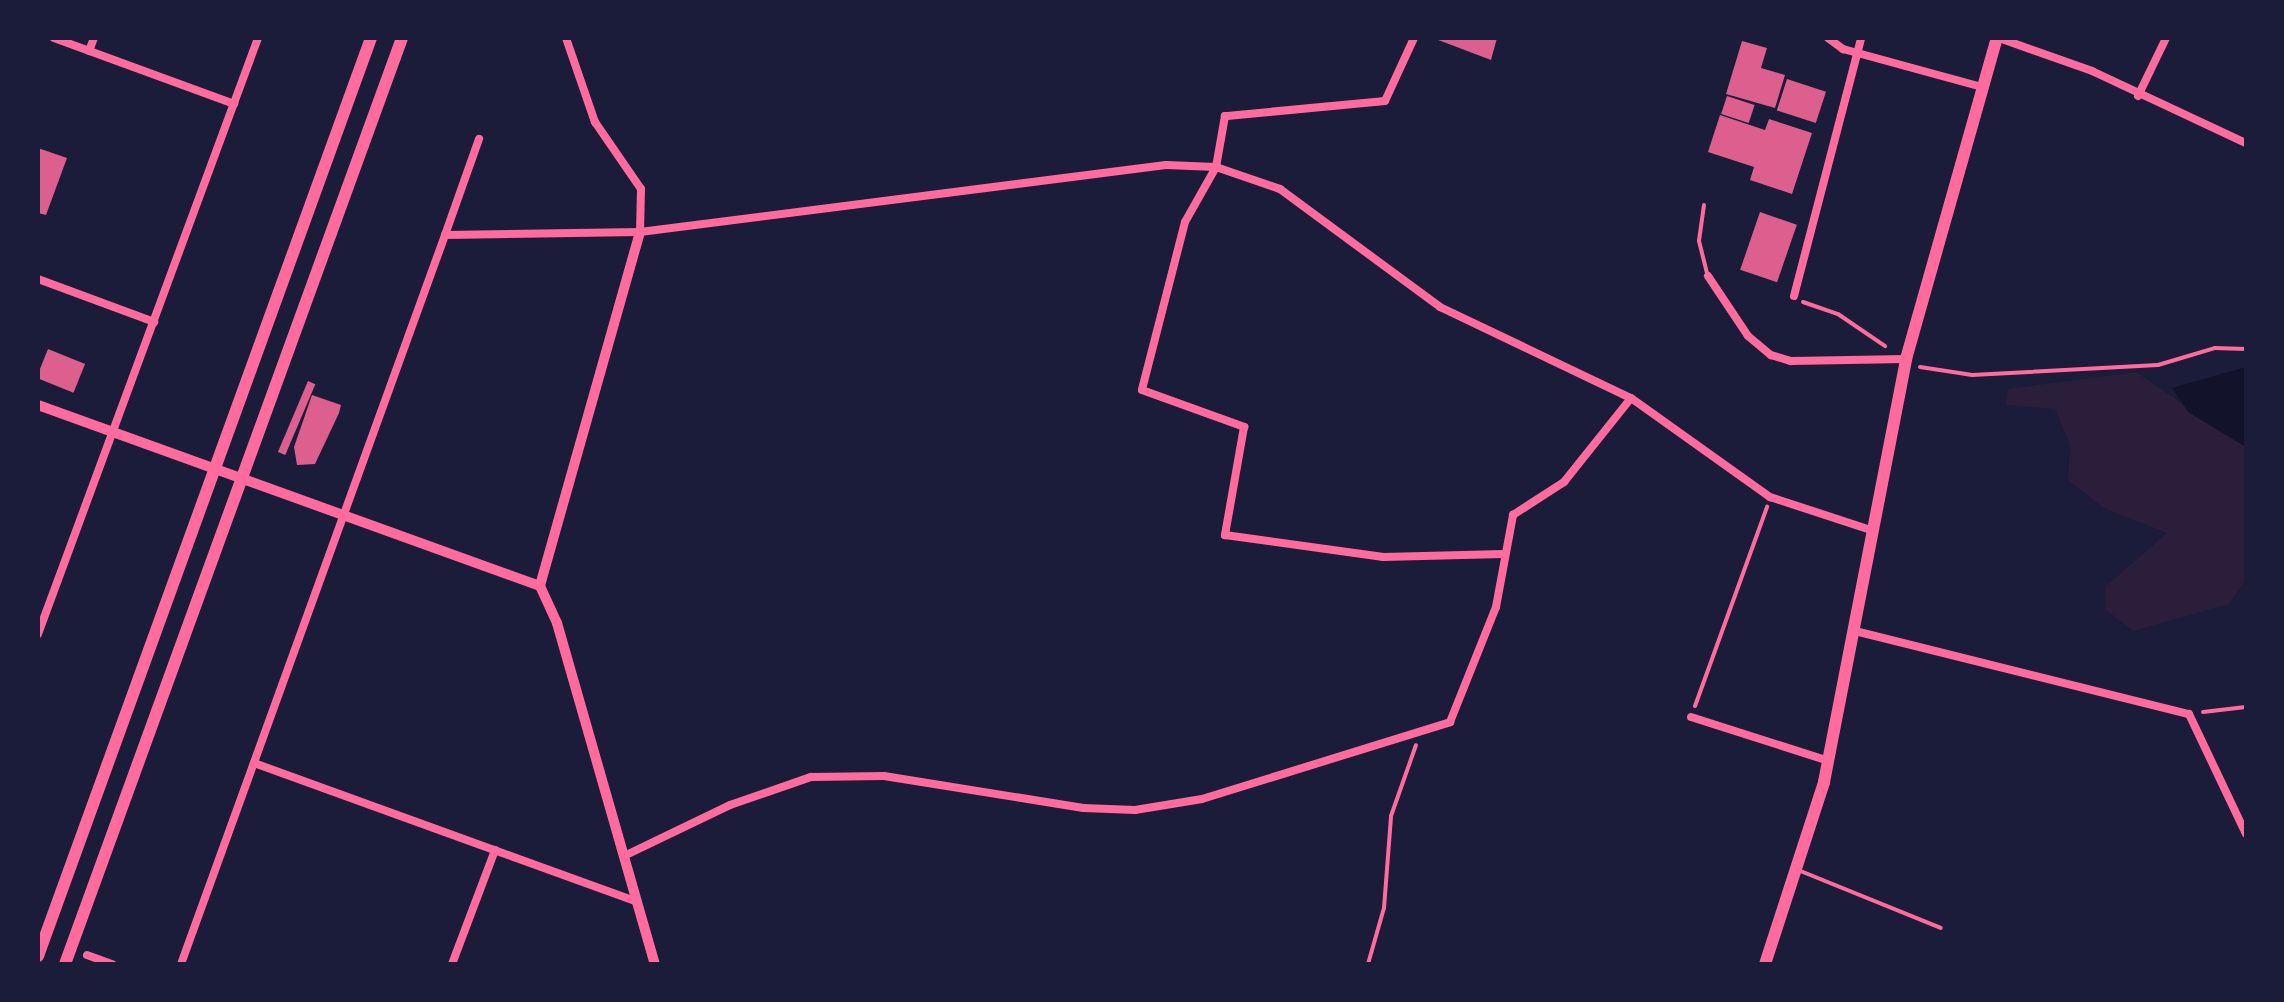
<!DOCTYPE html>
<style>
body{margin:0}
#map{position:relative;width:2284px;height:1002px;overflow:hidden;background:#1b1b3a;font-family:"Exo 2",sans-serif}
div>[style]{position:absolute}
.green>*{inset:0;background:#2a1e3b}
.water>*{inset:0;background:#12122b}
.building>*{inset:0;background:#dd5f8e;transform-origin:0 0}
.path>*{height:4px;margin:-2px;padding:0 2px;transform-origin:2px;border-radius:2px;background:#ff6b9d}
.service>*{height:4px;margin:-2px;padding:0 2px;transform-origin:2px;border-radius:2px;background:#ff6b9d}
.minor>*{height:8px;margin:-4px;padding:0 4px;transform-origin:4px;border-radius:4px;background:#ff6b9d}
.tertiary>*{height:10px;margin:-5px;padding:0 5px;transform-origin:5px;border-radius:5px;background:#ff6b9d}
.secondary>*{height:12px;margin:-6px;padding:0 6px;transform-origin:6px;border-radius:6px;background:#ff6b9d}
.primary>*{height:12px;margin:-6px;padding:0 6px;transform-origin:6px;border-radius:6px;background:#ff6b9d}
span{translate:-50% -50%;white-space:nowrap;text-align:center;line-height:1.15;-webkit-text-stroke:7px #1b1b3a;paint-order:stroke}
.frame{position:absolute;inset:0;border:40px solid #1b1b3a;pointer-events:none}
</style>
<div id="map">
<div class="green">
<div style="clip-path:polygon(2136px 372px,2246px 447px,2246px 579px,2229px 604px,2133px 631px,2105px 609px,2106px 586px,2167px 533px,2104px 508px,2068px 480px,2070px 444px,2055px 409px,2006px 405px,2008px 389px)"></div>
</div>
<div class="water">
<div style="clip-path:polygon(2246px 367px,2246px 447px,2188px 412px,2172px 388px)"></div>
</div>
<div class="building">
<div style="clip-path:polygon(1433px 38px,1497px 38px,1491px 60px)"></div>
<div style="clip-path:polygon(1742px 41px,1767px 48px,1761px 68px,1785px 75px,1775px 108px,1726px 94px)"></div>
<div style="left:1787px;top:79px;width:41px;height:33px;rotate:18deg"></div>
<div style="left:1727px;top:96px;width:29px;height:19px;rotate:18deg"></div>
<div style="clip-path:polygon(1720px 115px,1765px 130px,1769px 119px,1812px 133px,1792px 194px,1750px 180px,1754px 167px,1708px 152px)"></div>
<div style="clip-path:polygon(38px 148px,67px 158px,46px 215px,38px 213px)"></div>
<div style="left:1760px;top:212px;width:39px;height:61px;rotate:19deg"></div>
<div style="left:48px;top:349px;width:40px;height:31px;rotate:22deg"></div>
<div style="left:308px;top:381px;width:8px;height:77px;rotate:23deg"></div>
<div style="clip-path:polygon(312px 395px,341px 405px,339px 413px,315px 464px,297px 465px,294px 447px)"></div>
</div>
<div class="path">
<div style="left:1803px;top:302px;width:37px;rotate:19deg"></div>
<div style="left:1838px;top:314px;width:57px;rotate:34.2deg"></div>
<div style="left:1920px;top:367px;width:53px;rotate:8.7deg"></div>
<div style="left:1972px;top:375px;width:186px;rotate:-3.1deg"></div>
<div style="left:2158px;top:365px;width:59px;rotate:-16.6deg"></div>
<div style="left:2215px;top:348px;width:31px;rotate:2deg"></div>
<div style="left:1695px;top:706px;width:212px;rotate:-70.1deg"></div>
<div style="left:2203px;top:712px;width:43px;rotate:-6.6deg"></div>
<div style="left:1368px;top:964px;width:58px;rotate:-74.1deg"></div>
<div style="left:1384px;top:908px;width:92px;rotate:-85.6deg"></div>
<div style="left:1391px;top:816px;width:75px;rotate:-70.6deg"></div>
</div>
<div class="service">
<div style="left:1704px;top:205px;width:36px;rotate:98deg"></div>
<div style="left:1699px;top:241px;width:36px;rotate:76deg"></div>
<div style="left:1798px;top:870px;width:154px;rotate:22.1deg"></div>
</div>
<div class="minor">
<div style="left:54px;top:38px;width:192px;rotate:20.1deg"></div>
<div style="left:566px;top:38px;width:89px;rotate:71deg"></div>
<div style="left:595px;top:122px;width:81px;rotate:55.5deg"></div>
<div style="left:641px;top:189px;width:43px;rotate:91.3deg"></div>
<div style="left:1414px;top:38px;width:69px;rotate:114.7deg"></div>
<div style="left:1385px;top:101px;width:161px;rotate:174.6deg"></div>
<div style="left:1225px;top:116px;width:52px;rotate:100deg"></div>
<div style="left:1216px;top:167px;width:63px;rotate:119.4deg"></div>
<div style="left:1185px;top:222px;width:173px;rotate:104.4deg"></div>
<div style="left:1142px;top:390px;width:109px;rotate:19.9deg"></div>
<div style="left:1244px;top:427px;width:110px;rotate:100deg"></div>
<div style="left:1225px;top:535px;width:160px;rotate:7.9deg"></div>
<div style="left:1383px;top:557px;width:120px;rotate:-1.4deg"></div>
<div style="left:1828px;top:38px;width:19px;rotate:36deg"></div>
<div style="left:1843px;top:49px;width:144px;rotate:15.3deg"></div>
<div style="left:1999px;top:38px;width:99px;rotate:19.5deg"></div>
<div style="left:2092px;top:71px;width:170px;rotate:25.1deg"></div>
<div style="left:89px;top:51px;width:14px;rotate:-69deg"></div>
<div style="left:2138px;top:96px;width:64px;rotate:-64.2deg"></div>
<div style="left:445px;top:235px;width:102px;rotate:-70.5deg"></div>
<div style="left:1708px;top:276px;width:72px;rotate:56.3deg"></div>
<div style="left:1748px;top:336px;width:30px;rotate:40deg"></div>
<div style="left:1771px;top:355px;width:21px;rotate:17deg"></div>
<div style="left:1791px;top:361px;width:115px;rotate:-1deg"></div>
<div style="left:38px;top:279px;width:124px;rotate:20.3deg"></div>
<div style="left:1794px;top:296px;width:267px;rotate:-75.4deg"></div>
<div style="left:1855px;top:631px;width:344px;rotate:14deg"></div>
<div style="left:2189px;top:714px;width:133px;rotate:64.6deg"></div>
<div style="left:38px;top:634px;width:635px;rotate:-69.74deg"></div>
<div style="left:1691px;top:717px;width:145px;rotate:17.7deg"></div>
<div style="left:254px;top:763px;width:406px;rotate:19.9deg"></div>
<div style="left:624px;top:856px;width:118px;rotate:-25.7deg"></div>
<div style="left:730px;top:805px;width:86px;rotate:-19.1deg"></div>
<div style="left:811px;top:777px;width:73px;rotate:-0.8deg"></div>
<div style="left:884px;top:776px;width:202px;rotate:9.1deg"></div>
<div style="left:1083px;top:808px;width:52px;rotate:2.2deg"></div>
<div style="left:1135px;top:810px;width:68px;rotate:-9.3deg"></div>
<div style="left:1202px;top:799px;width:260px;rotate:-17.2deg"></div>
<div style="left:1450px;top:722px;width:124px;rotate:-68.2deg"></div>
<div style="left:1496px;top:607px;width:94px;rotate:-79.5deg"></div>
<div style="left:1513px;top:515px;width:61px;rotate:-32.9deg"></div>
<div style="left:1564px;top:482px;width:107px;rotate:-51.4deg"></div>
<div style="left:87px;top:955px;width:27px;rotate:20deg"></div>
<div style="left:181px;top:964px;width:775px;rotate:-70.09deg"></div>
<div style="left:445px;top:235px;width:195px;rotate:-0.9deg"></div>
<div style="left:640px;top:232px;width:530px;rotate:-7.26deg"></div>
<div style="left:1166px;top:165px;width:50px;rotate:2.3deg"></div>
<div style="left:1216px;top:167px;width:68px;rotate:19deg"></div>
<div style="left:1280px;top:189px;width:199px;rotate:36.4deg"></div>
<div style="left:1440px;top:307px;width:212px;rotate:25.5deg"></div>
<div style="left:1631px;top:398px;width:171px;rotate:35.5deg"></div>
<div style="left:1770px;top:497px;width:106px;rotate:18.1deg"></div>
<div style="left:452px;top:964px;width:122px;rotate:-69.3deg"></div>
</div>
<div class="tertiary">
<div style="left:640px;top:232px;width:368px;rotate:105.8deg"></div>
<div style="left:540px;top:586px;width:41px;rotate:65.3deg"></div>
<div style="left:557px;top:623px;width:355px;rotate:74deg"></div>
<div style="left:38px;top:405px;width:534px;rotate:19.83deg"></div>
</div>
<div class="secondary">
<div style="left:1765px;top:964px;width:191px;rotate:-72deg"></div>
<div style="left:1824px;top:782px;width:431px;rotate:-79deg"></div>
<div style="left:1906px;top:359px;width:334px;rotate:-74.2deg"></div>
</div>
<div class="primary">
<div style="left:38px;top:956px;width:977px;rotate:-70.06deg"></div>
<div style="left:65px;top:964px;width:985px;rotate:-70deg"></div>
</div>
<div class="frame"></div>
</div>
